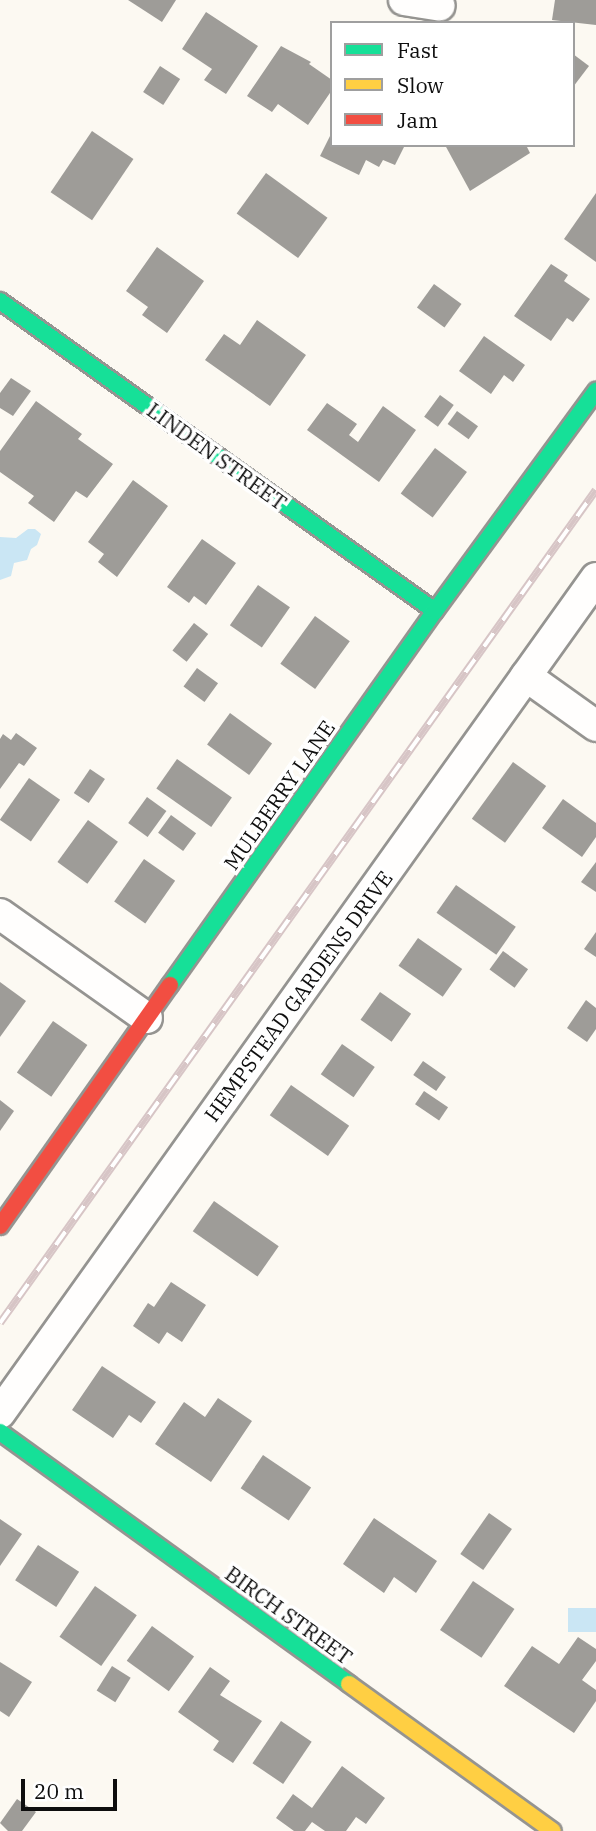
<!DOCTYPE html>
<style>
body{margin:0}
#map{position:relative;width:596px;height:1831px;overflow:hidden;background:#fcf9f2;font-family:"IBM Plex Serif",serif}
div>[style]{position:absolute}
.water>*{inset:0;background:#cae6f4;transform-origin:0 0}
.building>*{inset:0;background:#9e9c98;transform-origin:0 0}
.roads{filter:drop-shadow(2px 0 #959491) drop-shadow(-2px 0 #959491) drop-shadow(0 2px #959491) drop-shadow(0 -2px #959491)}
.street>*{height:30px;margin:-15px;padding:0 15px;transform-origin:15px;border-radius:15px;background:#fffefd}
.fast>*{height:16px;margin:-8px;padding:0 8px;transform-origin:8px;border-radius:8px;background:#16e098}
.slow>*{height:16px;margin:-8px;padding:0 8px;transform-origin:8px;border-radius:8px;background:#ffcf43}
.jam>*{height:16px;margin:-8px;padding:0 8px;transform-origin:8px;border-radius:8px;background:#f24e42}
.rail>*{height:8px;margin-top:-4px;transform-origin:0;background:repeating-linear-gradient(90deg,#fff 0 16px,#d7c5c6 0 32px);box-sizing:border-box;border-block:2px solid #d7c5c6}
span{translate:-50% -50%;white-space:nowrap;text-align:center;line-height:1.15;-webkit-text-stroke:7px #fff;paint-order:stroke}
.street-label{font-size:21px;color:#0e0e0e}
.legend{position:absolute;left:330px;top:21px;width:245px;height:126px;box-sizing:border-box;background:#fff;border:2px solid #9f9f9f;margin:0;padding:9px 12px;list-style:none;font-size:21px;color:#0e0e0e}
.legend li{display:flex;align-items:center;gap:14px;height:35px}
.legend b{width:35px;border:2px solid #9f9f9f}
.scale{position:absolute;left:21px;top:1779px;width:96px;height:32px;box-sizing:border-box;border:4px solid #0e0e0e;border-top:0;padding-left:9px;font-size:21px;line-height:24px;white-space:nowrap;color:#0e0e0e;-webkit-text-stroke:5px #fff;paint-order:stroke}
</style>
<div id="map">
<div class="water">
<div style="clip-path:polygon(28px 529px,35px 529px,41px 534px,37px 545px,31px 549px,27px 560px,14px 563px,11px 576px,0 580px,0 537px,16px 538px)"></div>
<div style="left:596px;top:1608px;width:24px;height:28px;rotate:90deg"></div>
</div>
<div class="building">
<div style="clip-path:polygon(128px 0,176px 0,162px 22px)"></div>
<div style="clip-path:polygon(555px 0,596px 0,596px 25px,552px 20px)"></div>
<div style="clip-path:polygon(206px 12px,258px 46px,226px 94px,204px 80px,212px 69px,182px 49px)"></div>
<div style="clip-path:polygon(281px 46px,311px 62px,309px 64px,332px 80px,332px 90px,308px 125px,278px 104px,272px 112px,247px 96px)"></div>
<div style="clip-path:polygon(573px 54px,589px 66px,573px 87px)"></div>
<div style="left:160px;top:66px;width:24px;height:31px;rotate:33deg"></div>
<div style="left:92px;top:131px;width:50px;height:74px;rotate:34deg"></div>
<div style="clip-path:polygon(332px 132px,332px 145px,405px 145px,395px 165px,383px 160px,379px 167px,366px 160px,359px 175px,320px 156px)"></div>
<div style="clip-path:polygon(445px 145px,526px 145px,530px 153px,470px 191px)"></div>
<div style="left:266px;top:173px;width:76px;height:50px;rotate:36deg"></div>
<div style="clip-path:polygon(596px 193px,596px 262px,564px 239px)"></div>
<div style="clip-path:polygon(157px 247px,204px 281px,167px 333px,142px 315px,148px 307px,126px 291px)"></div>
<div style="clip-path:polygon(551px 264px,568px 275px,564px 281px,590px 299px,573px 322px,567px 318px,551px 341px,514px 316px)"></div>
<div style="left:434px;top:284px;width:34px;height:29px;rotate:36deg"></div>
<div style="clip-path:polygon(257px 320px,306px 355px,270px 406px,205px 360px,224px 334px,240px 345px)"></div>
<div style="clip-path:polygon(484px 336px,525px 365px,513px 382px,504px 375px,491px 394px,459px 371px)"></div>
<div style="clip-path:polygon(11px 378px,31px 391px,13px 416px,0 408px,0 393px)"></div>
<div style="left:440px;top:395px;width:17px;height:27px;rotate:36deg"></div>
<div style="clip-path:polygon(36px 401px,82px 434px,78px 439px,113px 464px,87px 498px,76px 491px,54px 522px,28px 503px,34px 496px,0 472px,0 451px)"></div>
<div style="clip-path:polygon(327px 403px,357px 424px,349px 435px,358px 442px,383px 406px,416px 430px,379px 482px,307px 430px)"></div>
<div style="left:457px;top:411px;width:26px;height:16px;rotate:36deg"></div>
<div style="left:435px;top:448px;width:40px;height:57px;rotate:37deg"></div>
<div style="clip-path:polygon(133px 480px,168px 506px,117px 577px,98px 562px,104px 554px,88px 542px)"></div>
<div style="clip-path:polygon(202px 539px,236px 563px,206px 605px,194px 596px,189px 603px,167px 587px)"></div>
<div style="left:258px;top:585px;width:39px;height:49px;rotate:35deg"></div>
<div style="left:315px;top:616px;width:43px;height:59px;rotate:36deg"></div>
<div style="left:194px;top:623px;width:18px;height:35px;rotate:38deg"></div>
<div style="left:197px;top:668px;width:26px;height:23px;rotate:36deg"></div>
<div style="left:230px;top:713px;width:52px;height:39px;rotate:36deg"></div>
<div style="clip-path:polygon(16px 733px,37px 748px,24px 766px,19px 763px,0 789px,0 739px,3px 734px,11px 740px)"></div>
<div style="left:177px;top:759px;width:67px;height:36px;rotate:35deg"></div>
<div style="left:513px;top:762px;width:41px;height:70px;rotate:36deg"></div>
<div style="left:90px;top:769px;width:18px;height:29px;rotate:34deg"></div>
<div style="left:29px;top:778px;width:38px;height:51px;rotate:35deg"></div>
<div style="left:147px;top:797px;width:24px;height:32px;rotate:36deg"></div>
<div style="clip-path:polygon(563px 799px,596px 823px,596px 837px,582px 857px,542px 828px)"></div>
<div style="left:171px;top:815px;width:31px;height:22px;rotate:36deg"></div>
<div style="left:88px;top:820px;width:37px;height:52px;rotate:36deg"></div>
<div style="left:144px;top:859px;width:38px;height:52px;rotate:35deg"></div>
<div style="clip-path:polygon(596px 862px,596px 892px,581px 882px)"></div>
<div style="left:456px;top:885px;width:73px;height:34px;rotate:35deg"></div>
<div style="clip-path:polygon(596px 932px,596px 957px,584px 949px)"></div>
<div style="left:418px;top:938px;width:54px;height:34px;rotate:35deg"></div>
<div style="left:503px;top:951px;width:31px;height:23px;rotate:36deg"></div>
<div style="clip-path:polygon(0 982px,26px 1001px,0 1037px)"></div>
<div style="left:380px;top:992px;width:38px;height:34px;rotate:35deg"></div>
<div style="clip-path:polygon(586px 1000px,596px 1008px,596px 1029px,587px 1042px,567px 1028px)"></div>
<div style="left:53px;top:1021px;width:42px;height:63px;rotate:35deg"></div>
<div style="left:342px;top:1044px;width:40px;height:37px;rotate:35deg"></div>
<div style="left:423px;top:1061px;width:28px;height:17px;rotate:35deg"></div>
<div style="left:291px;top:1085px;width:71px;height:37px;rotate:35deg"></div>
<div style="left:424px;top:1091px;width:29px;height:16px;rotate:34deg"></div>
<div style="clip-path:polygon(0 1100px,14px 1111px,0 1131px)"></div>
<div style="left:214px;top:1201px;width:79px;height:37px;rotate:35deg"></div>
<div style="clip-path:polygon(171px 1282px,206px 1305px,182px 1342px,167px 1332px,159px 1344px,133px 1326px,148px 1303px,154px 1307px)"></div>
<div style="clip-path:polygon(102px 1366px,156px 1402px,141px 1423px,129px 1415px,113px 1438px,72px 1410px)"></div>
<div style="clip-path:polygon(218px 1398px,252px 1421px,211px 1482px,155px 1444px,184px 1402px,205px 1417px)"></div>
<div style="left:263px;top:1455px;width:58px;height:40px;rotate:34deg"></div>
<div style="left:489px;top:1513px;width:28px;height:50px;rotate:35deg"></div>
<div style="clip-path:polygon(374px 1518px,437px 1561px,416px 1593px,394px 1577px,384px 1593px,343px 1564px)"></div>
<div style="clip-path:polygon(0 1519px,22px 1534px,0 1566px)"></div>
<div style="left:38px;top:1545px;width:49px;height:42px;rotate:33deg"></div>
<div style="left:473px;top:1581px;width:50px;height:59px;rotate:34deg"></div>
<div style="left:95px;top:1586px;width:51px;height:62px;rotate:35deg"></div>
<div style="left:152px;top:1626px;width:52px;height:43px;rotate:36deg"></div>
<div style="clip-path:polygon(578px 1637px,596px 1649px,596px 1661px,582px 1680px,596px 1690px,596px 1701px,574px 1733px,504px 1686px,532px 1646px,559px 1664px)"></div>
<div style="clip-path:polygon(0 1662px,32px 1682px,9px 1717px,0 1711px)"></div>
<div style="left:112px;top:1666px;width:22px;height:29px;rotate:32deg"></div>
<div style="clip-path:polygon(210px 1667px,230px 1681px,220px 1695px,262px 1721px,233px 1763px,213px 1750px,219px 1741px,178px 1712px)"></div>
<div style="left:281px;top:1721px;width:37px;height:51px;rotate:34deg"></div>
<div style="clip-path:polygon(342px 1766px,385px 1798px,366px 1824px,356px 1817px,346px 1831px,325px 1831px,312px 1822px,305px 1831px,294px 1831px,276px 1818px,293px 1794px,312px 1808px)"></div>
<div style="clip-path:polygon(17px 1799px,36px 1812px,22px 1831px,8px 1831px,0 1823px)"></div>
</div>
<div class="roads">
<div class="street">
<div style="left:404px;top:0;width:36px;rotate:9deg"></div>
<div style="left:526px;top:676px;width:86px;rotate:35.5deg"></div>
<div style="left:0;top:914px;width:180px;rotate:35.3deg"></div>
<div style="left:0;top:1413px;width:1026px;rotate:-54.48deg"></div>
</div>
<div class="fast">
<div style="left:0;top:301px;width:534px;rotate:35.48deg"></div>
<div style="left:170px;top:985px;width:458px;rotate:-54.7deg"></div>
<div style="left:435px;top:611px;width:273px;rotate:-53.8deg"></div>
<div style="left:0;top:1432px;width:430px;rotate:35.8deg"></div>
</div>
<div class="slow">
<div style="left:349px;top:1684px;width:251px;rotate:35.8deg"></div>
</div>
<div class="jam">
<div style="left:0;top:1226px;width:295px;rotate:-54.8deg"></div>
</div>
</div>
<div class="rail">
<div style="left:0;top:1323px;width:1024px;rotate:-54.42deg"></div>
</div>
<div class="street-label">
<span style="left:217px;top:456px;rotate:36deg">LINDEN STREET</span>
<span style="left:279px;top:795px;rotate:-55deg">MULBERRY LANE</span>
<span style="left:298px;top:996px;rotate:-54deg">HEMPSTEAD GARDENS DRIVE</span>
<span style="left:289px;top:1615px;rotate:36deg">BIRCH STREET</span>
</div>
<ul class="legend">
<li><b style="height:9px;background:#16e098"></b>Fast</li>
<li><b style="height:9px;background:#ffcf43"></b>Slow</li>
<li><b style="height:9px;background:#f24e42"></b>Jam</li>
</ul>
<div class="scale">20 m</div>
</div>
